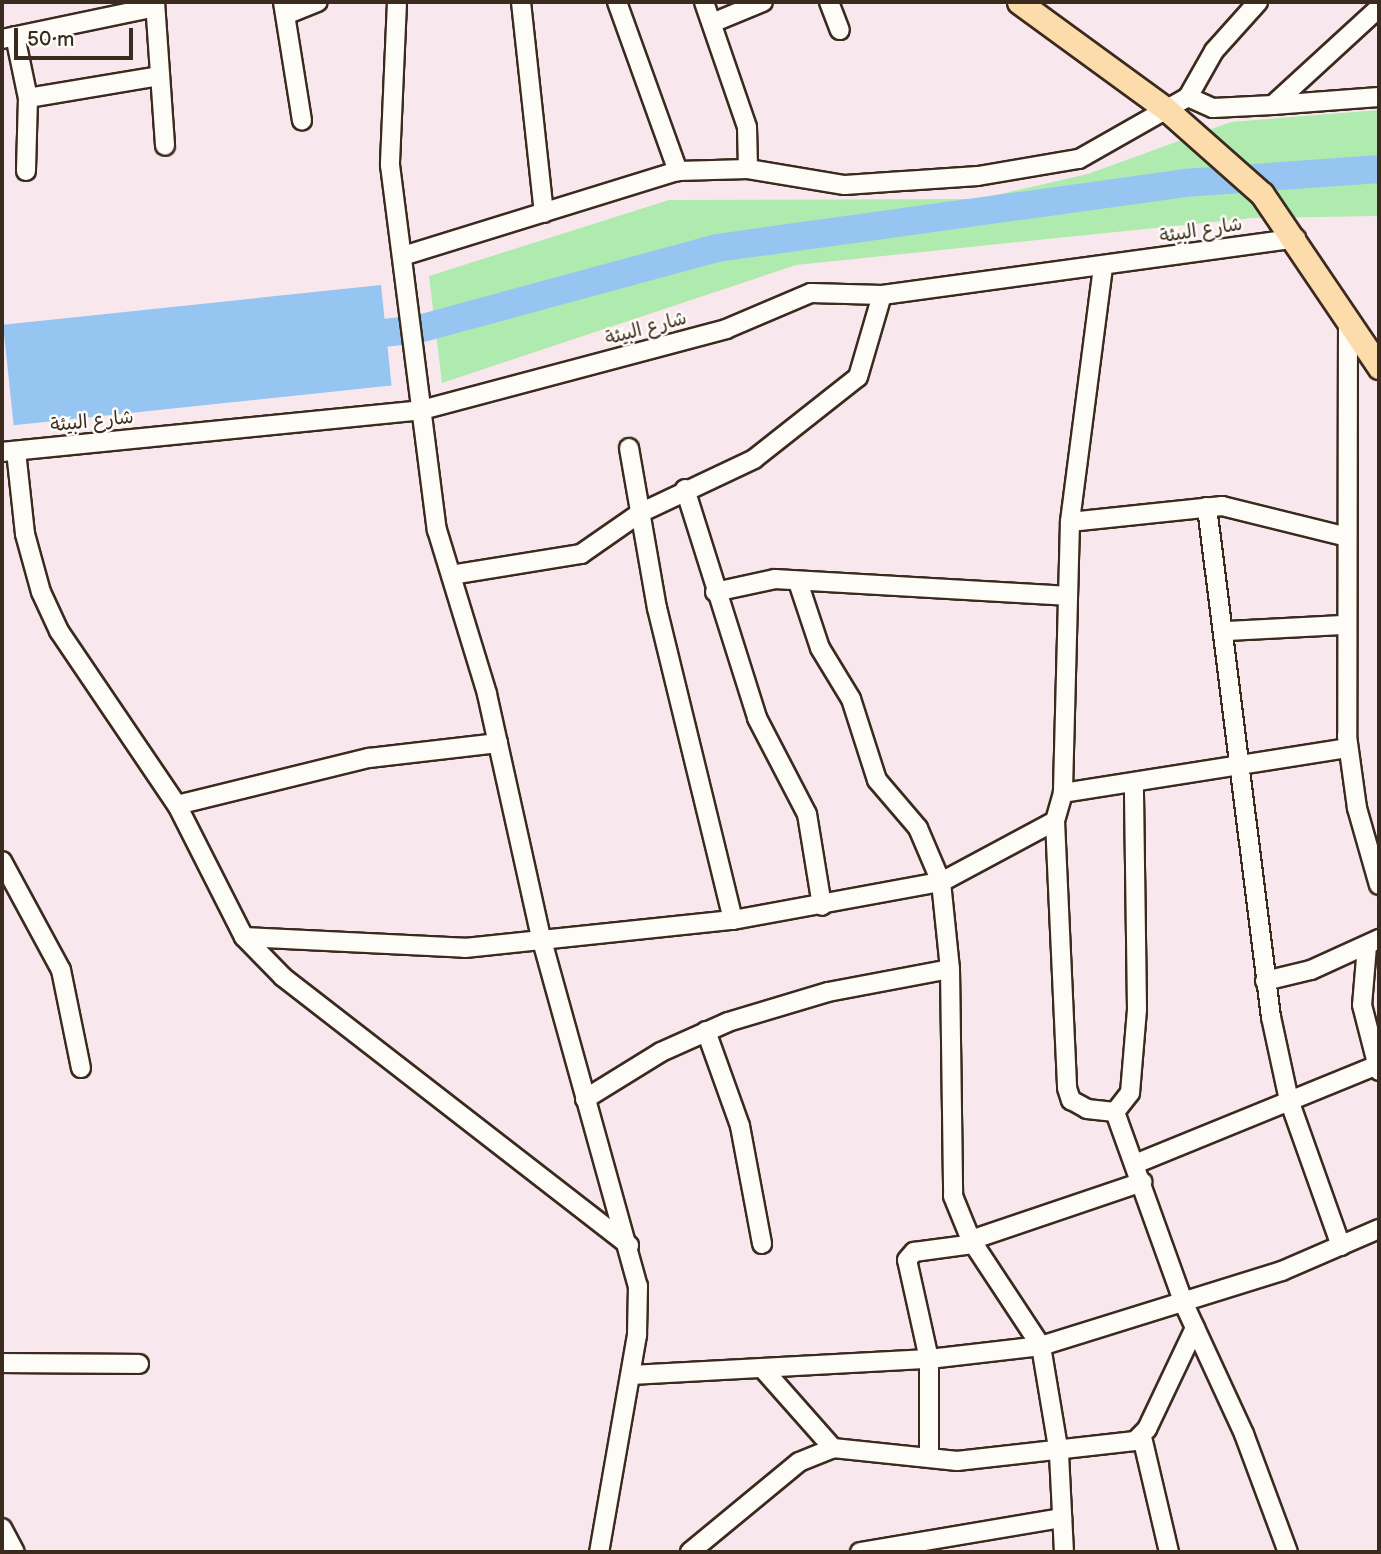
<!DOCTYPE html>
<meta charset="utf-8">
<style>
body{margin:0}
#map{position:relative;width:1381px;height:1554px;overflow:hidden;background:#f8e8ed;font-family:"Balsamiq Sans","Playpen Sans Arabic",sans-serif}
div>[style]{position:absolute}
.green>*{inset:0;background:#afeaaf}
.water>*{inset:0;background:#96c5f1;transform-origin:0 0}
.river>*{height:28px;margin:-14px;padding:0 14px;transform-origin:14px;border-radius:14px;background:#96c5f1}
.roads{filter:drop-shadow(2px 0 #3b2a1e) drop-shadow(-2px 0 #3b2a1e) drop-shadow(0 2px #3b2a1e) drop-shadow(0 -2px #3b2a1e)}
.minor>*{height:18px;margin:-9px;padding:0 9px;transform-origin:9px;border-radius:9px;background:#fdfcf7}
.major>*{height:23px;margin:-11.5px;padding:0 11.5px;transform-origin:11.5px;border-radius:11.5px;background:#fddcac}
span{translate:-50% -50%;white-space:nowrap;text-align:center;line-height:1.15;-webkit-text-stroke:5px #fdfcf7;paint-order:stroke}
.street-label{font-size:19px;color:#3b2a1e}
.frame{position:absolute;inset:0;border:4px solid #3b2a1e;pointer-events:none}
.scale{position:absolute;left:14px;top:28px;width:119px;height:32px;box-sizing:border-box;border:4px solid #3b2a1e;border-top:0;padding-left:9px;font-size:21px;line-height:24px;white-space:nowrap;color:#3b2a1e;-webkit-text-stroke:5px #fdfcf7;paint-order:stroke}
</style>
<div id="map">
<div class="green">
<div style="clip-path:polygon(1379px 110px,1379px 216px,1252px 218px,796px 265px,442px 383px,429px 276px,669px 200px,979px 199px,1088px 174px,1231px 122px)"></div>
</div>
<div class="water">
<div style="left:381px;top:285px;width:101px;height:380px;rotate:84deg"></div>
</div>
<div class="river">
<div style="left:348px;top:337px;width:71px;rotate:-6.4deg"></div>
<div style="left:419px;top:329px;width:309px;rotate:-15.2deg"></div>
<div style="left:717px;top:248px;width:472px;rotate:-7.9deg"></div>
<div style="left:1184px;top:183px;width:196px;rotate:-4.1deg"></div>
</div>
<div class="roads">
<div class="minor">
<div style="left:155px;top:2px;width:144px;rotate:86deg"></div>
<div style="left:283px;top:2px;width:120px;rotate:80.9deg"></div>
<div style="left:397px;top:2px;width:163px;rotate:92.5deg"></div>
<div style="left:390px;top:165px;width:368px;rotate:82.7deg"></div>
<div style="left:437px;top:530px;width:171px;rotate:73deg"></div>
<div style="left:487px;top:694px;width:249px;rotate:77.5deg"></div>
<div style="left:541px;top:937px;width:362px;rotate:74.5deg"></div>
<div style="left:638px;top:1286px;width:49px;rotate:91.2deg"></div>
<div style="left:637px;top:1335px;width:220px;rotate:99.9deg"></div>
<div style="left:521px;top:2px;width:212px;rotate:83.8deg"></div>
<div style="left:617px;top:2px;width:180px;rotate:70.2deg"></div>
<div style="left:704px;top:2px;width:132px;rotate:71deg"></div>
<div style="left:747px;top:127px;width:42px;rotate:88.6deg"></div>
<div style="left:829px;top:2px;width:30px;rotate:69deg"></div>
<div style="left:288px;top:14px;width:32px;rotate:-22deg"></div>
<div style="left:712px;top:23px;width:55px;rotate:-22.4deg"></div>
<div style="left:15px;top:36px;width:63px;rotate:78.2deg"></div>
<div style="left:28px;top:98px;width:73px;rotate:91.6deg"></div>
<div style="left:2px;top:39px;width:156px;rotate:-11.8deg"></div>
<div style="left:1188px;top:97px;width:27px;rotate:24deg"></div>
<div style="left:1213px;top:108px;width:60px;rotate:-2.9deg"></div>
<div style="left:1273px;top:105px;width:144px;rotate:-42.5deg"></div>
<div style="left:28px;top:98px;width:134px;rotate:-9.5deg"></div>
<div style="left:1273px;top:105px;width:106px;rotate:-4.3deg"></div>
<div style="left:406px;top:255px;width:285px;rotate:-17.2deg"></div>
<div style="left:678px;top:171px;width:70px;rotate:-1.6deg"></div>
<div style="left:748px;top:169px;width:98px;rotate:9.4deg"></div>
<div style="left:845px;top:185px;width:133px;rotate:-3.9deg"></div>
<div style="left:978px;top:176px;width:102px;rotate:-9.6deg"></div>
<div style="left:1079px;top:159px;width:125px;rotate:-29.6deg"></div>
<div style="left:1188px;top:97px;width:53px;rotate:-60.5deg"></div>
<div style="left:1214px;top:51px;width:66px;rotate:-48.1deg"></div>
<div style="left:1103px;top:267px;width:257px;rotate:97.4deg"></div>
<div style="left:1070px;top:522px;width:271px;rotate:91.5deg"></div>
<div style="left:1063px;top:793px;width:29px;rotate:106deg"></div>
<div style="left:1055px;top:821px;width:267px;rotate:87.4deg"></div>
<div style="left:1067px;top:1088px;width:13px;rotate:72deg"></div>
<div style="left:1071px;top:1100px;width:18px;rotate:29deg"></div>
<div style="left:1087px;top:1109px;width:28px;rotate:6deg"></div>
<div style="left:1115px;top:1112px;width:24px;rotate:-52deg"></div>
<div style="left:1130px;top:1093px;width:84px;rotate:-85.2deg"></div>
<div style="left:1137px;top:1009px;width:222px;rotate:-90.8deg"></div>
<div style="left:1348px;top:317px;width:419px;rotate:90.1deg"></div>
<div style="left:1347px;top:736px;width:73px;rotate:82.1deg"></div>
<div style="left:1357px;top:808px;width:80px;rotate:74.1deg"></div>
<div style="left:629px;top:448px;width:162px;rotate:80.1deg"></div>
<div style="left:657px;top:608px;width:321px;rotate:76.3deg"></div>
<div style="left:16px;top:451px;width:83px;rotate:83.8deg"></div>
<div style="left:25px;top:534px;width:60px;rotate:74.6deg"></div>
<div style="left:41px;top:592px;width:43px;rotate:65.2deg"></div>
<div style="left:59px;top:631px;width:210px;rotate:55.9deg"></div>
<div style="left:177px;top:805px;width:148px;rotate:63.1deg"></div>
<div style="left:244px;top:937px;width:56px;rotate:45.7deg"></div>
<div style="left:283px;top:977px;width:438px;rotate:37.8deg"></div>
<div style="left:2px;top:452px;width:422px;rotate:-5.7deg"></div>
<div style="left:422px;top:410px;width:315px;rotate:-14.9deg"></div>
<div style="left:726px;top:329px;width:92px;rotate:-23deg"></div>
<div style="left:811px;top:293px;width:71px;rotate:1.6deg"></div>
<div style="left:882px;top:295px;width:418px;rotate:-7.8deg"></div>
<div style="left:685px;top:489px;width:240px;rotate:72.5deg"></div>
<div style="left:757px;top:718px;width:108px;rotate:62.5deg"></div>
<div style="left:807px;top:814px;width:93px;rotate:80.7deg"></div>
<div style="left:1207px;top:507px;width:514px;rotate:82.85deg"></div>
<div style="left:1271px;top:1017px;width:85px;rotate:77.8deg"></div>
<div style="left:1289px;top:1100px;width:155px;rotate:70.4deg"></div>
<div style="left:1070px;top:522px;width:153px;rotate:-6deg"></div>
<div style="left:1222px;top:506px;width:125px;rotate:13.9deg"></div>
<div style="left:451px;top:575px;width:132px;rotate:-9.2deg"></div>
<div style="left:581px;top:554px;width:72px;rotate:-34.8deg"></div>
<div style="left:640px;top:513px;width:126px;rotate:-25.3deg"></div>
<div style="left:754px;top:459px;width:132px;rotate:-38.3deg"></div>
<div style="left:858px;top:377px;width:85px;rotate:-73.7deg"></div>
<div style="left:715px;top:592px;width:61px;rotate:-12.2deg"></div>
<div style="left:775px;top:579px;width:291px;rotate:3.3deg"></div>
<div style="left:1227px;top:631px;width:116px;rotate:-3deg"></div>
<div style="left:1063px;top:793px;width:288px;rotate:-9deg"></div>
<div style="left:177px;top:805px;width:198px;rotate:-13.8deg"></div>
<div style="left:369px;top:758px;width:130px;rotate:-6.6deg"></div>
<div style="left:1055px;top:821px;width:129px;rotate:151.8deg"></div>
<div style="left:941px;top:882px;width:87px;rotate:84.1deg"></div>
<div style="left:950px;top:969px;width:227px;rotate:89.2deg"></div>
<div style="left:953px;top:1196px;width:48px;rotate:67.8deg"></div>
<div style="left:971px;top:1240px;width:127px;rotate:56.6deg"></div>
<div style="left:1041px;top:1346px;width:109px;rotate:80.5deg"></div>
<div style="left:1059px;top:1454px;width:98px;rotate:87.1deg"></div>
<div style="left:2px;top:861px;width:124px;rotate:61.6deg"></div>
<div style="left:61px;top:970px;width:100px;rotate:78.5deg"></div>
<div style="left:244px;top:937px;width:221px;rotate:2.8deg"></div>
<div style="left:465px;top:948px;width:269px;rotate:-6deg"></div>
<div style="left:733px;top:920px;width:211px;rotate:-10.4deg"></div>
<div style="left:941px;top:882px;width:59px;rotate:-113.1deg"></div>
<div style="left:918px;top:828px;width:63px;rotate:-130.5deg"></div>
<div style="left:877px;top:780px;width:85px;rotate:-107.8deg"></div>
<div style="left:851px;top:699px;width:60px;rotate:-121.3deg"></div>
<div style="left:820px;top:648px;width:66px;rotate:-108.4deg"></div>
<div style="left:1367px;top:946px;width:59px;rotate:94.8deg"></div>
<div style="left:1362px;top:1005px;width:68px;rotate:75.6deg"></div>
<div style="left:1265px;top:981px;width:47px;rotate:-13.4deg"></div>
<div style="left:1311px;top:970px;width:75px;rotate:-24.5deg"></div>
<div style="left:706px;top:1031px;width:101px;rotate:70.3deg"></div>
<div style="left:740px;top:1126px;width:120px;rotate:79.4deg"></div>
<div style="left:585px;top:1099px;width:89px;rotate:-31.7deg"></div>
<div style="left:661px;top:1052px;width:73px;rotate:-24.1deg"></div>
<div style="left:728px;top:1022px;width:104px;rotate:-16.7deg"></div>
<div style="left:828px;top:992px;width:124px;rotate:-10.7deg"></div>
<div style="left:1115px;top:1112px;width:204px;rotate:70.2deg"></div>
<div style="left:1184px;top:1304px;width:143px;rotate:65.2deg"></div>
<div style="left:1244px;top:1434px;width:126px;rotate:69.6deg"></div>
<div style="left:1135px;top:1164px;width:261px;rotate:-22.2deg"></div>
<div style="left:971px;top:1240px;width:181px;rotate:-18.7deg"></div>
<div style="left:2px;top:1363px;width:137px;rotate:0.4deg"></div>
<div style="left:763px;top:1369px;width:106px;rotate:48.5deg"></div>
<div style="left:631px;top:1375px;width:298px;rotate:-3.1deg"></div>
<div style="left:929px;top:1359px;width:113px;rotate:-6.6deg"></div>
<div style="left:1041px;top:1346px;width:252px;rotate:-17.3deg"></div>
<div style="left:1282px;top:1271px;width:106px;rotate:-23.4deg"></div>
<div style="left:1142px;top:1437px;width:118px;rotate:76.8deg"></div>
<div style="left:929px;top:1457px;width:98px;rotate:-90deg"></div>
<div style="left:929px;top:1359px;width:101px;rotate:-102.5deg"></div>
<div style="left:907px;top:1260px;width:11px;rotate:-49deg"></div>
<div style="left:914px;top:1252px;width:61px;rotate:-7.6deg"></div>
<div style="left:2px;top:1528px;width:27px;rotate:62deg"></div>
<div style="left:690px;top:1552px;width:141px;rotate:-39.5deg"></div>
<div style="left:799px;top:1462px;width:37px;rotate:-22deg"></div>
<div style="left:833px;top:1448px;width:125px;rotate:6deg"></div>
<div style="left:957px;top:1461px;width:179px;rotate:-6.4deg"></div>
<div style="left:1135px;top:1441px;width:17px;rotate:-45deg"></div>
<div style="left:1147px;top:1429px;width:112px;rotate:-64.6deg"></div>
<div style="left:860px;top:1552px;width:205px;rotate:-9.6deg"></div>
</div>
<div class="major">
<div style="left:1019px;top:2px;width:182px;rotate:36.1deg"></div>
<div style="left:1166px;top:109px;width:128px;rotate:41.5deg"></div>
<div style="left:1262px;top:194px;width:209px;rotate:55.9deg"></div>
</div>
</div>
<div class="street-label">
<span style="left:1201px;top:231px;rotate:-9deg">شارع البيئة</span>
<span style="left:646px;top:329px;rotate:-15deg">شارع البيئة</span>
<span style="left:92px;top:422px;rotate:-6deg">شارع البيئة</span>
</div>
<div class="frame"></div>
<div class="scale">50 m</div>
</div>
